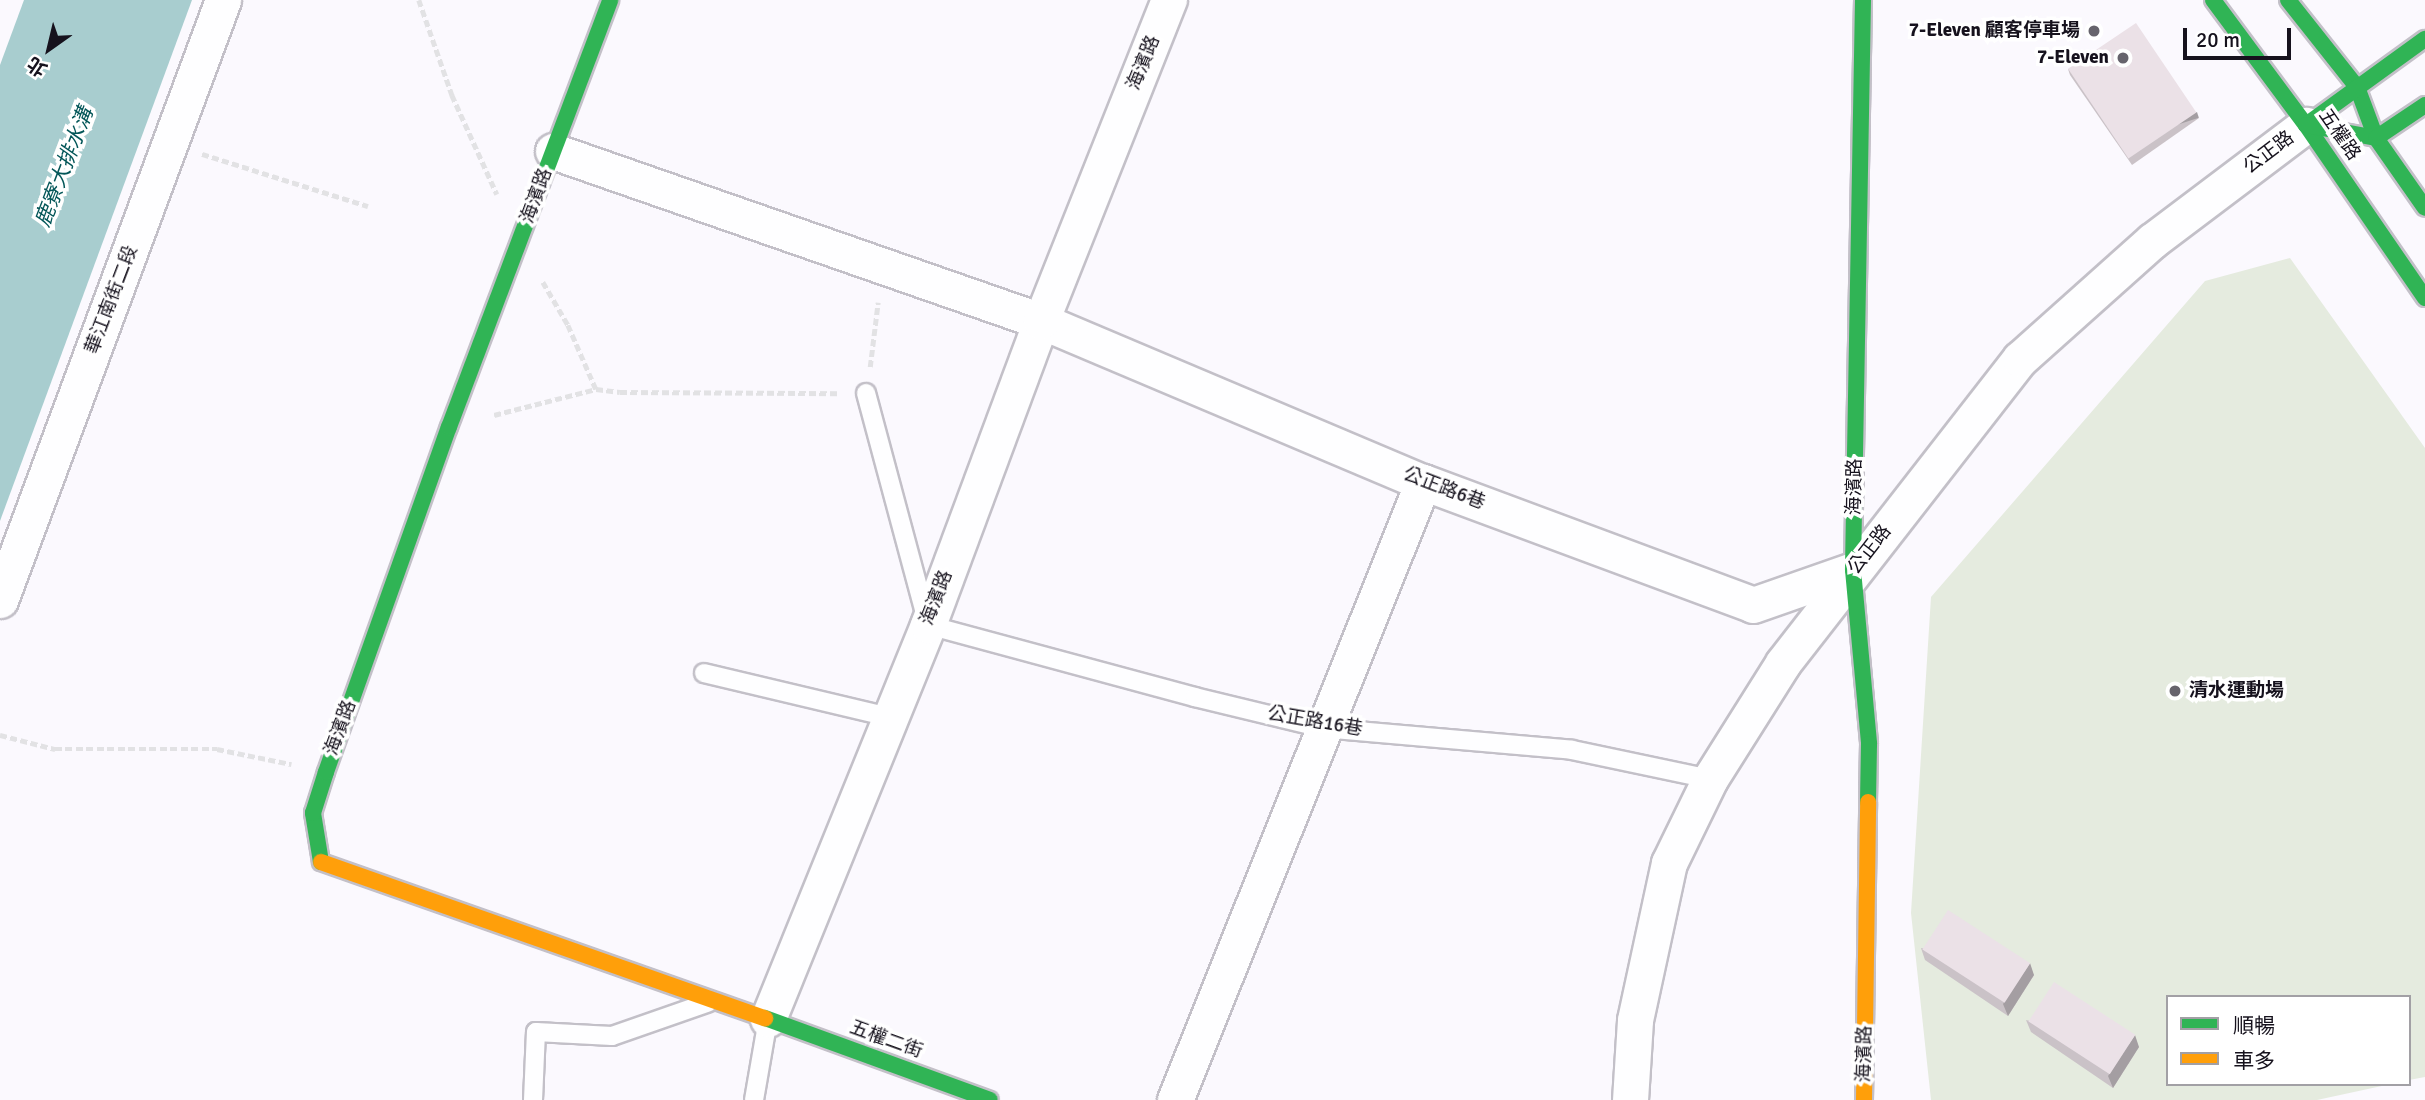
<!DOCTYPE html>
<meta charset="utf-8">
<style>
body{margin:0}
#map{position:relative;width:2425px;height:1100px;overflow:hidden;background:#fbf9fe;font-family:Signika,"Noto Sans TC",sans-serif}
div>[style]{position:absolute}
.green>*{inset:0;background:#e5ebdf}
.water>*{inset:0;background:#a8cdcf}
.path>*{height:4.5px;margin-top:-2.25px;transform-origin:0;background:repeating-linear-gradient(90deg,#e2e2e4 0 7px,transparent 0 10.5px)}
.roads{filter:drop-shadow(2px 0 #c3c0c8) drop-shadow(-2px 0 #c3c0c8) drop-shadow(0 2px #c3c0c8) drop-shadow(0 -2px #c3c0c8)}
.lane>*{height:18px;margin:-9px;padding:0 9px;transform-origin:9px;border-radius:9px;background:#fefeff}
.street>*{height:35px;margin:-17.5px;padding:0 17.5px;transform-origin:17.5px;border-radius:17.5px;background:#fefeff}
.fast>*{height:16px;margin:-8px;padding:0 8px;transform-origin:8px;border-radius:8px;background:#30b455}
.slow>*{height:16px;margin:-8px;padding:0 8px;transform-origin:8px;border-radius:8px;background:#ff9f0a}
.wall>*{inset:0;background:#cac2c7}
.shaded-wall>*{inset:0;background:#a49ea2;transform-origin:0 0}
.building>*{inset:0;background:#ebe1e7;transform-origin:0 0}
.dots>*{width:19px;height:19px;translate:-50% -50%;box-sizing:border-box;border:4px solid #fff;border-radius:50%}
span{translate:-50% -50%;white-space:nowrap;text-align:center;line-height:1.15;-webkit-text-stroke:7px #fff;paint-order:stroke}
.poi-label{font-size:19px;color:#16121d;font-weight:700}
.right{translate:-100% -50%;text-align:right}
.left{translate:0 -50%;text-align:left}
.street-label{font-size:19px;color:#16121d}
.water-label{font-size:21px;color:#035658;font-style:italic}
.legend{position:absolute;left:2166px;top:995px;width:245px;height:91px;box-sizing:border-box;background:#fff;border:2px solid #a2a0a5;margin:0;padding:9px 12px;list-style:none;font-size:21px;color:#16121d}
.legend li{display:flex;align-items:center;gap:14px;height:35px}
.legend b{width:35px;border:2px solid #a2a0a5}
.north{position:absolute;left:14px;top:14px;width:70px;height:70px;-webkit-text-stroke:5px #fff;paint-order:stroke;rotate:214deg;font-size:19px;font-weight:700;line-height:28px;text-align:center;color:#16121d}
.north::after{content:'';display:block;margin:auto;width:24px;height:32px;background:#16121d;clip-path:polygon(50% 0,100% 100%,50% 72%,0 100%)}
.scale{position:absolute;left:2183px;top:28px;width:108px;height:32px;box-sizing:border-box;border:4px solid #16121d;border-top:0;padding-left:9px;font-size:21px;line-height:24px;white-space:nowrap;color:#16121d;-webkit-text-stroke:5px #fff;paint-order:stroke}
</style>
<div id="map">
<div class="green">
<div style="clip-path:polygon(2290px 258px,2425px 448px,2425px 1077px,2409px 1080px,2409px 997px,2168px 997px,2168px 1084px,2391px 1084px,2317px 1100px,1931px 1100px,1911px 913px,1931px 597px,2205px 281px)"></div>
</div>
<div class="water">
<div style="clip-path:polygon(24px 0,192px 0,0 521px,0 65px)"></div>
</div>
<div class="path">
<div style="left:419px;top:0;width:101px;rotate:70.8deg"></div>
<div style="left:452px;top:95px;width:109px;rotate:65.6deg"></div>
<div style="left:202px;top:154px;width:174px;rotate:17.4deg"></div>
<div style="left:543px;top:282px;width:50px;rotate:59.8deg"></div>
<div style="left:568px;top:325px;width:70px;rotate:66.4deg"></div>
<div style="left:596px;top:389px;width:24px;rotate:7deg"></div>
<div style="left:620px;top:392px;width:219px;rotate:0.3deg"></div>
<div style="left:870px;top:367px;width:65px;rotate:-83deg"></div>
<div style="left:494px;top:415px;width:105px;rotate:-14.3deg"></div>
<div style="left:0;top:735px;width:57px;rotate:14.3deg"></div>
<div style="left:55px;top:749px;width:162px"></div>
<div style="left:217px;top:749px;width:76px;rotate:11.5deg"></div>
</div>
<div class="roads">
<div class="lane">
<div style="left:866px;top:393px;width:240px;rotate:75deg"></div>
<div style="left:928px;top:625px;width:277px;rotate:15.1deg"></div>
<div style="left:1195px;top:697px;width:132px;rotate:13.6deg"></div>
<div style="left:1323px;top:728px;width:250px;rotate:5deg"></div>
<div style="left:1572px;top:750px;width:141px;rotate:11.9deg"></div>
<div style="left:704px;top:673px;width:190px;rotate:13.4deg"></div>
<div style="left:533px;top:1100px;width:68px;rotate:-87.5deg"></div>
<div style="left:536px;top:1032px;width:76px;rotate:3deg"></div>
<div style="left:612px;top:1036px;width:101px;rotate:-19.2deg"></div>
<div style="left:754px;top:1100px;width:82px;rotate:-80.2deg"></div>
</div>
<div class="street">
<div style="left:553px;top:151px;width:517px;rotate:19.21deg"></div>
<div style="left:1041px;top:321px;width:415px;rotate:22.9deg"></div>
<div style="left:1423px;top:482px;width:352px;rotate:20.4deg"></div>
<div style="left:1753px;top:605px;width:106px;rotate:-19.3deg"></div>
<div style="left:0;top:600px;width:640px;rotate:-69.61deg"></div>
<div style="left:768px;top:1019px;width:425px;rotate:-67.9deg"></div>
<div style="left:928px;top:625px;width:324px;rotate:-69.6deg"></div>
<div style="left:1041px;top:321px;width:346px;rotate:-68.3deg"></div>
<div style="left:1175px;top:1100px;width:666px;rotate:-68.13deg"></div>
<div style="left:1630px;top:1100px;width:80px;rotate:-86.4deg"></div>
<div style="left:1635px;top:1020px;width:161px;rotate:-77.8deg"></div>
<div style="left:1669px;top:863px;width:93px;rotate:-64deg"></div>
<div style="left:1710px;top:779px;width:137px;rotate:-57.8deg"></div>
<div style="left:1783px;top:663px;width:385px;rotate:-52.1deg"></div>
<div style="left:2020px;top:359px;width:177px;rotate:-41.8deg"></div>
<div style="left:2152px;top:241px;width:193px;rotate:-37deg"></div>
</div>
<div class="fast">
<div style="left:1863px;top:0;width:570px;rotate:91.01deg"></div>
<div style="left:1853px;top:570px;width:175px;rotate:84.7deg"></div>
<div style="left:1869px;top:744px;width:58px;rotate:91deg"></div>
<div style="left:2213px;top:0;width:156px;rotate:53.4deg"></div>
<div style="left:2306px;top:125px;width:210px;rotate:55.5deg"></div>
<div style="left:2288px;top:0;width:111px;rotate:51.6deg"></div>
<div style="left:2357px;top:87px;width:54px;rotate:69.6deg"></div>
<div style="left:2376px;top:138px;width:85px;rotate:55deg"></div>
<div style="left:2306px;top:125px;width:147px;rotate:-35.9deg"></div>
<div style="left:2306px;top:125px;width:71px;rotate:10.5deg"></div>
<div style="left:2376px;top:138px;width:59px;rotate:-34deg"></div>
<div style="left:321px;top:862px;width:50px;rotate:-99.3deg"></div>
<div style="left:313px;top:813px;width:43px;rotate:-72.4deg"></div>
<div style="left:326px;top:772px;width:366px;rotate:-70.4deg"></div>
<div style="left:449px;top:427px;width:456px;rotate:-69.3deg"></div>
<div style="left:765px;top:1018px;width:239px;rotate:20deg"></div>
</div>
<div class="slow">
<div style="left:321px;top:862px;width:471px;rotate:19.4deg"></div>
<div style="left:1864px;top:1100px;width:298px;rotate:-89.2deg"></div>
</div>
</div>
<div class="wall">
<div style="clip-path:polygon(2068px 69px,2199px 118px,2132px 165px,2070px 75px)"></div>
<div style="clip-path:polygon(1921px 948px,2034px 975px,2008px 1016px,1925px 960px)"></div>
<div style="clip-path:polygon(2026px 1020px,2139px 1047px,2113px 1088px,2031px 1032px)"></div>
</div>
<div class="shaded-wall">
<div style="left:2197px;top:112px;width:6px;height:82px;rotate:72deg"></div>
<div style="clip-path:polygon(2030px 963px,2034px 975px,2008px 1016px,2003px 1004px)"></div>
<div style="clip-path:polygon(2135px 1035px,2139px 1047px,2113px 1088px,2108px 1076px)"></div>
</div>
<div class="building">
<div style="left:2136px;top:23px;width:108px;height:82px;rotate:56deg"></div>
<div style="left:1948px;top:910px;width:98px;height:47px;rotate:33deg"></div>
<div style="left:2054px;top:982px;width:97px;height:47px;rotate:33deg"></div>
</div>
<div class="dots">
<div style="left:2094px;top:31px;background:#66636c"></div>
<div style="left:2123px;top:58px;background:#66636c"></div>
<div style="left:2175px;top:691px;background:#66636c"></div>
</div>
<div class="poi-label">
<span class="right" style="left:2080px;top:31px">7-Eleven 顧客停車場</span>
<span class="right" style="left:2109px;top:58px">7-Eleven</span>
<span class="left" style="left:2189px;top:691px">清水運動場</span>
</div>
<div class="street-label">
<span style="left:1144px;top:63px;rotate:-68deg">海濱路</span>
<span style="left:2339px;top:135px;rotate:55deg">五權路</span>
<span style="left:2269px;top:153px;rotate:-37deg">公正路</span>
<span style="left:537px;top:196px;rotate:-70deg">海濱路</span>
<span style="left:112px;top:300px;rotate:-69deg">華江南街二段</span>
<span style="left:1855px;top:487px;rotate:-89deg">海濱路</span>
<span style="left:1444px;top:489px;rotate:21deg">公正路6巷</span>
<span style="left:1870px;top:550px;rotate:-52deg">公正路</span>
<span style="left:937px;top:598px;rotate:-69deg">海濱路</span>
<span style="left:1315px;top:722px;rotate:10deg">公正路16巷</span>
<span style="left:341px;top:728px;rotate:-70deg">海濱路</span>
<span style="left:886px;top:1040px;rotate:20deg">五權二街</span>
<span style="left:1865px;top:1054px;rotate:-89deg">海濱路</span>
</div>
<div class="water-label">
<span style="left:64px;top:167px;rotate:-69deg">鹿寮大排水溝</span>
</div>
<ul class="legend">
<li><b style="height:9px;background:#30b455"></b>順暢</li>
<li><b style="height:9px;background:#ff9f0a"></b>車多</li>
</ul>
<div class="north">北</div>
<div class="scale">20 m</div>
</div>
